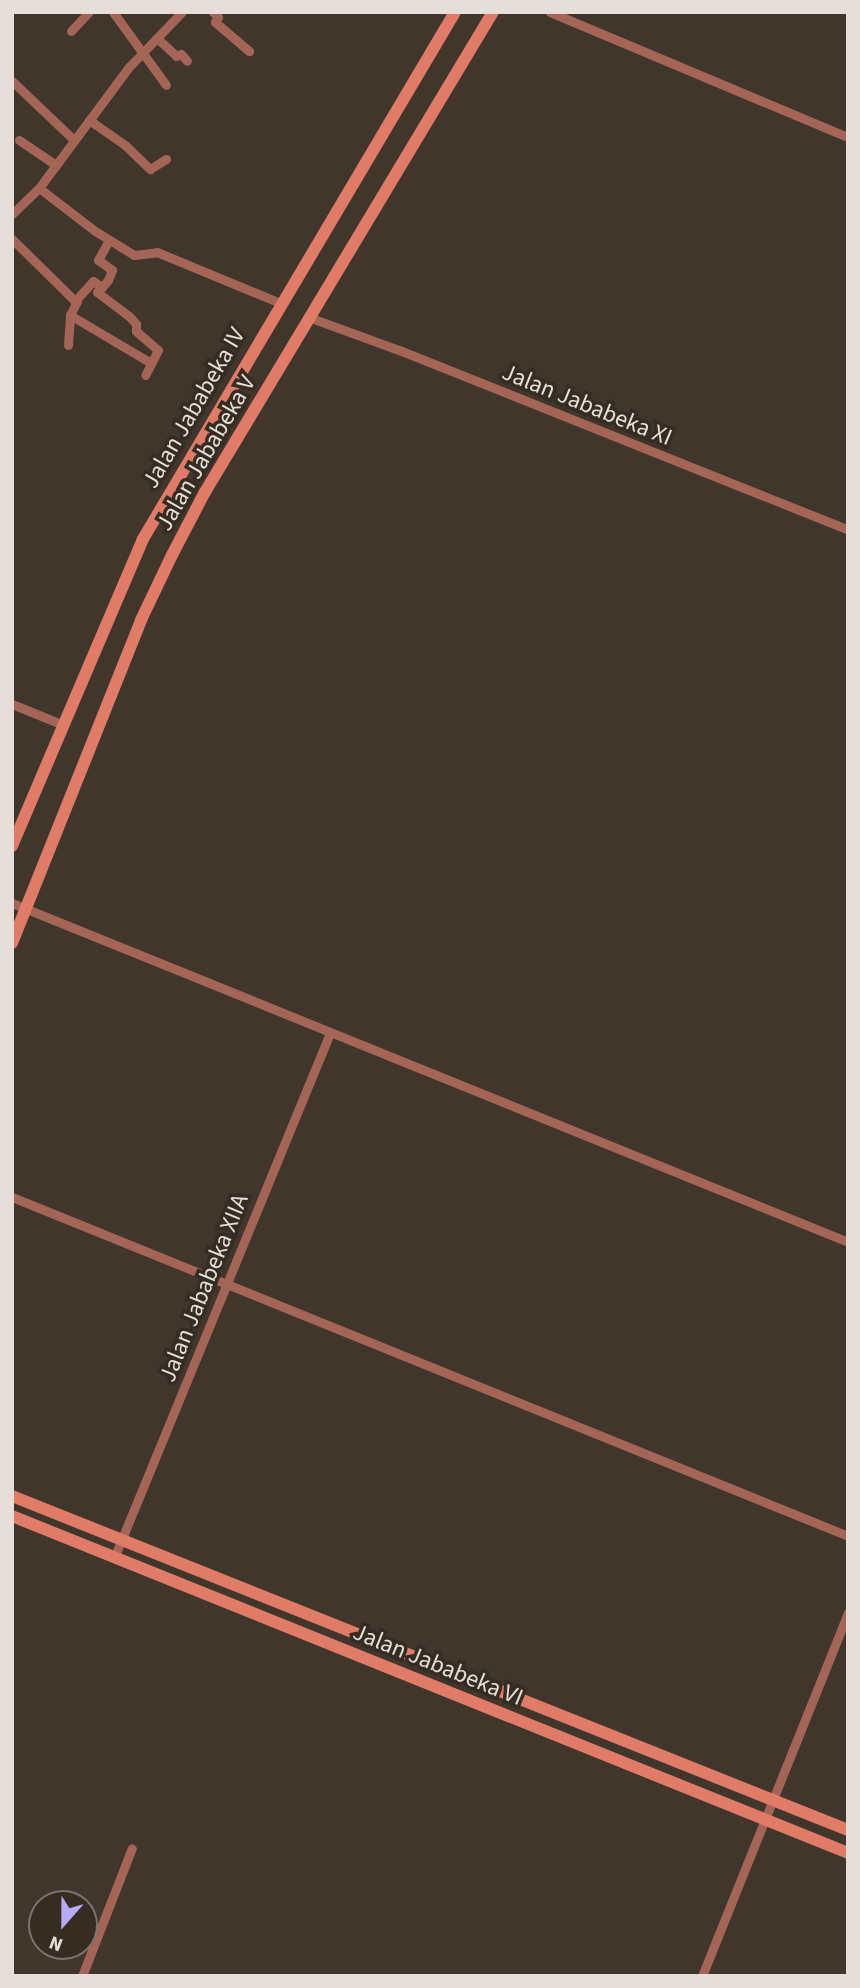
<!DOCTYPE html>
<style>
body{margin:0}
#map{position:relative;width:860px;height:1988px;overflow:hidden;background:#40362c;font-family:"Source Sans 3",sans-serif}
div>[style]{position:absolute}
.street>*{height:9px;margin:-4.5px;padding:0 4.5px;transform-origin:4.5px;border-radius:4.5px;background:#a46557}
.secondary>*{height:12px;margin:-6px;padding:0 6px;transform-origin:6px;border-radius:6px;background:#df7b66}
span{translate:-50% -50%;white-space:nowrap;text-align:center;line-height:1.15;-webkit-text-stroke:7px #352c22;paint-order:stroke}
.street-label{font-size:24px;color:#e6dfd9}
.frame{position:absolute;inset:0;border:14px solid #e6dfd9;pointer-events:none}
.north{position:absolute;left:28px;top:1890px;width:70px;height:70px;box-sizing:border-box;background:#352c22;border:2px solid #7c746b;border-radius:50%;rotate:201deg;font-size:19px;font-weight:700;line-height:28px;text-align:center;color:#e6dfd9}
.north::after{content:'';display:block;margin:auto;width:24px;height:32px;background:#b7abf7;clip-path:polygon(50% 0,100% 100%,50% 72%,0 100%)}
</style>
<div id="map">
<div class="street">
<div style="left:113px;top:12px;width:90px;rotate:54deg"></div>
<div style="left:213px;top:12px;width:7px;rotate:45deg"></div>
<div style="left:218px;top:17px;width:6px;rotate:121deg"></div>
<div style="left:215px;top:22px;width:45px;rotate:40.5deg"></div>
<div style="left:550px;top:12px;width:323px;rotate:22.8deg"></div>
<div style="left:71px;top:31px;width:26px;rotate:-47deg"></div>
<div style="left:157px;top:38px;width:26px;rotate:43deg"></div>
<div style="left:176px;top:56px;width:5px;rotate:-22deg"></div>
<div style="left:181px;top:54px;width:9px;rotate:49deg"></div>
<div style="left:12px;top:81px;width:86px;rotate:43.6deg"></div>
<div style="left:89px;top:120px;width:44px;rotate:34.8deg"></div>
<div style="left:125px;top:145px;width:35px;rotate:44deg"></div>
<div style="left:150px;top:169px;width:19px;rotate:-32deg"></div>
<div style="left:19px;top:140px;width:45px;rotate:34deg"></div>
<div style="left:39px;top:188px;width:71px;rotate:37.5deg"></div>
<div style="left:95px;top:231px;width:46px;rotate:31.6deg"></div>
<div style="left:134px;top:255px;width:23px;rotate:-7deg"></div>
<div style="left:157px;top:252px;width:133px;rotate:22.5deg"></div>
<div style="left:12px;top:214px;width:37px;rotate:-44deg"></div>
<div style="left:39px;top:188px;width:151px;rotate:-53.4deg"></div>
<div style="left:129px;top:67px;width:76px;rotate:-46.1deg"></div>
<div style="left:12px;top:239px;width:88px;rotate:44.5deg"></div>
<div style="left:75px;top:301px;width:27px;rotate:-48deg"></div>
<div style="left:93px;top:281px;width:11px;rotate:34deg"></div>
<div style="left:102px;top:287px;width:9px;rotate:-49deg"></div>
<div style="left:108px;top:280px;width:11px;rotate:-68deg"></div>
<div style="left:112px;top:270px;width:17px;rotate:-144deg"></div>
<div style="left:98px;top:260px;width:23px;rotate:-61deg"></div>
<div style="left:102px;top:287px;width:7px;rotate:135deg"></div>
<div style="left:97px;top:292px;width:40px;rotate:37deg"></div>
<div style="left:129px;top:316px;width:11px;rotate:49deg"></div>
<div style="left:136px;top:324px;width:7px;rotate:90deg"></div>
<div style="left:136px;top:331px;width:29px;rotate:41deg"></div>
<div style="left:158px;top:350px;width:28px;rotate:117deg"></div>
<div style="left:70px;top:315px;width:94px;rotate:30.7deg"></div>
<div style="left:311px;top:318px;width:94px;rotate:20deg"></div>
<div style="left:399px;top:350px;width:484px;rotate:21.8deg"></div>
<div style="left:68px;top:345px;width:30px;rotate:-86deg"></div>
<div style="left:70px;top:315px;width:16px;rotate:-63deg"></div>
<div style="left:12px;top:704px;width:53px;rotate:22.2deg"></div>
<div style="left:12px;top:903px;width:902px;rotate:22.07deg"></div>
<div style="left:12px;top:1197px;width:902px;rotate:22.07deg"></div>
<div style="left:114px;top:1558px;width:568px;rotate:-67.64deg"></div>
<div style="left:82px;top:1976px;width:137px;rotate:-68.7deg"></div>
<div style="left:702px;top:1976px;width:392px;rotate:-68.1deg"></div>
</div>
<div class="secondary">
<div style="left:12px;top:846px;width:334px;rotate:-66.9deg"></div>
<div style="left:143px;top:539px;width:612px;rotate:-59.37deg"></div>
<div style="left:12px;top:943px;width:348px;rotate:-68.2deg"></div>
<div style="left:141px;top:620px;width:72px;rotate:-64.5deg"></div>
<div style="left:172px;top:555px;width:71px;rotate:-62.4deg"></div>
<div style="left:205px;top:492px;width:560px;rotate:-59.04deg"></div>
<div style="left:12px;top:1496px;width:900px;rotate:21.78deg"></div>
<div style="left:12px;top:1516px;width:901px;rotate:21.95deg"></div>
</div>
<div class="street-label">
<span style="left:587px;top:405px;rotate:22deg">Jalan Jababeka XI</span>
<span style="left:194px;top:408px;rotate:-60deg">Jalan Jababeka IV</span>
<span style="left:206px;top:453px;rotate:-60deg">Jalan Jababeka V</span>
<span style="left:204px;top:1288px;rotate:-68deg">Jalan Jababeka XIIA</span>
<span style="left:438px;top:1665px;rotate:22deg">Jalan Jababeka VI</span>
</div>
<div class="frame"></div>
<div class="north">N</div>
</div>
